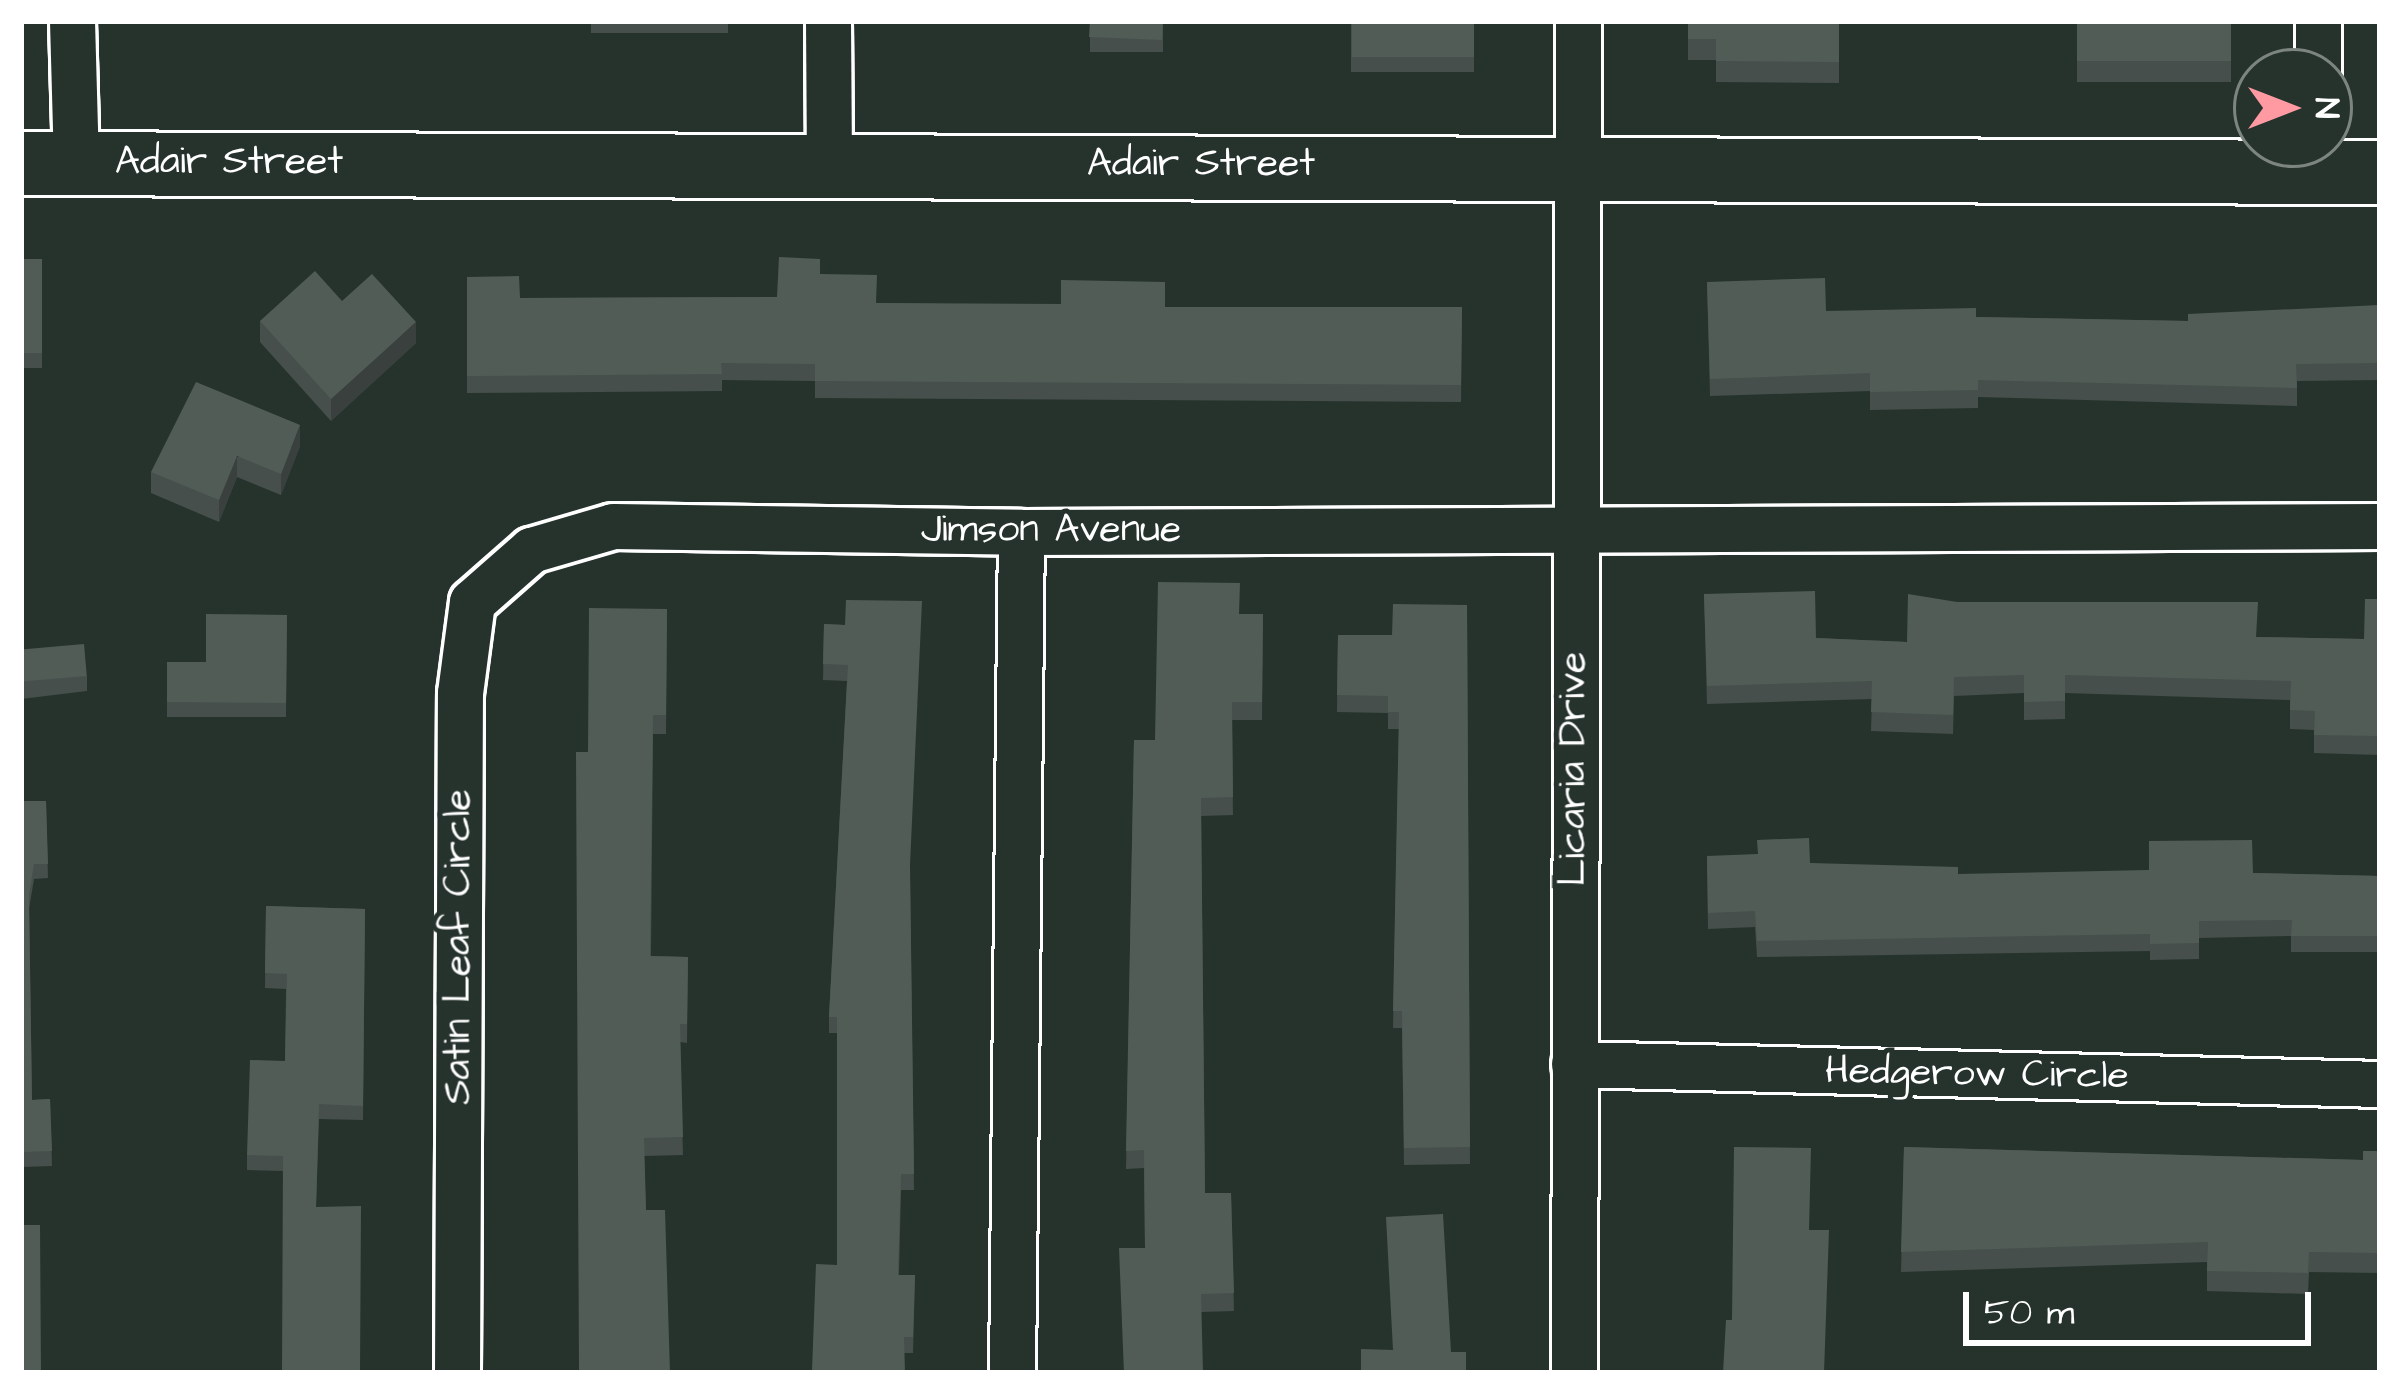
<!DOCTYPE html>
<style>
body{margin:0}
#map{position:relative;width:2401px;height:1394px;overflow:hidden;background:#26332d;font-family:"Architects Daughter",sans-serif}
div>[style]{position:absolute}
.roads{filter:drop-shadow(3px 0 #fff) drop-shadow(-3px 0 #fff) drop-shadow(0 3px #fff) drop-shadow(0 -3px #fff)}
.street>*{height:45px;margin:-22.5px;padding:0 22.5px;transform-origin:22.5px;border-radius:22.5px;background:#26332d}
.secondary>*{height:63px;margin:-31.5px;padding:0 31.5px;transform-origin:31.5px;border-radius:31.5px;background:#26332d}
.wall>*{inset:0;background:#464f4b;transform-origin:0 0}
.shaded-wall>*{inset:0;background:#39403d}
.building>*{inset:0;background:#515c57;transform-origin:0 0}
span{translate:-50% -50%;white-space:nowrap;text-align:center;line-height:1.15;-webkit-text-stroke:10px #26332d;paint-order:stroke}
.street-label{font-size:39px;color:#fff}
.frame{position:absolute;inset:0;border:24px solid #fff;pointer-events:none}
.north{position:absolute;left:2233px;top:48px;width:120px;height:120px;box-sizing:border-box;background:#26332d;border:3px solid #7d8581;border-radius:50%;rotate:90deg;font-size:33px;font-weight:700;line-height:48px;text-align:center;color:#fff}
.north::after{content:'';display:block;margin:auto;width:42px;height:54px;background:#ff9aa2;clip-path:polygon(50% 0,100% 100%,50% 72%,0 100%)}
.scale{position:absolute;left:1963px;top:1292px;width:348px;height:54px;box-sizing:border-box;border:6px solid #fff;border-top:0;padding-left:15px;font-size:36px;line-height:42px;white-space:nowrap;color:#fff;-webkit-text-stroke:9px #26332d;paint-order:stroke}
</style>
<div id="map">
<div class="roads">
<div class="street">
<div style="left:72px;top:21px;width:141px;rotate:88.4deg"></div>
<div style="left:828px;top:21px;width:141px;rotate:89.6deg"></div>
<div style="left:2318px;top:72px;width:51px;rotate:-90deg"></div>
<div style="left:1574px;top:1064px;width:806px;rotate:1.42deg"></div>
<div style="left:457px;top:1373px;width:680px;rotate:-89.75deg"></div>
<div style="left:460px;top:693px;width:92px;rotate:-82.5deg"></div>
<div style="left:472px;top:602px;width:79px;rotate:-41.4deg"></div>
<div style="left:531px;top:550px;width:85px;rotate:-16.3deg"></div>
<div style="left:613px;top:526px;width:408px;rotate:0.8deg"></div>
<div style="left:1021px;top:532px;width:1359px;rotate:-0.25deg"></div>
<div style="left:1012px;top:1373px;width:841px;rotate:-89.39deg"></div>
<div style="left:1574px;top:1373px;width:1352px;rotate:-89.83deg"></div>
</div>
<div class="secondary">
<div style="left:21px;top:163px;width:2359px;rotate:0.22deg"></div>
</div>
</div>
<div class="wall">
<div style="left:591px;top:21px;width:137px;height:12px"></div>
<div style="left:1090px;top:21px;width:73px;height:31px"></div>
<div style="left:1351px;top:21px;width:123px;height:51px"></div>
<div style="clip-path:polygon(1688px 21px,1839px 21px,1839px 83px,1716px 82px,1716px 60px,1688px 60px)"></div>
<div style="left:2077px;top:21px;width:154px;height:61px"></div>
<div style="left:21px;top:259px;width:21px;height:109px"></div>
<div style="clip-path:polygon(820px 274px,877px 303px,1165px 307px,1462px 307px,1461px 402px,815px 398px,815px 381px,722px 380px,722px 391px,467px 393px,467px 277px,520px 298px,777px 297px)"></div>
<div style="clip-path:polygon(1707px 282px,1826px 311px,1976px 317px,2188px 321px,2380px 305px,2380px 380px,2297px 381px,2297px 406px,1978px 397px,1978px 408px,1870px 410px,1870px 391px,1710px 396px)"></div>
<div style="clip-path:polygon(342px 301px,416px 343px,331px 421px,260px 342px,260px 321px)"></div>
<div style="clip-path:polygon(300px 446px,281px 495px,237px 477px,219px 522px,151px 493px,151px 472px)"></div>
<div style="clip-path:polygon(1704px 594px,1816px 638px,1907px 642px,1957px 602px,2257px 637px,2364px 639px,2380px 599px,2380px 755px,2314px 753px,2314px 730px,2290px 729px,2290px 700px,2065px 693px,2065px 719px,2024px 720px,2024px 693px,1954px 696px,1953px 734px,1871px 731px,1872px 699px,1707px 704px)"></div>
<div style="clip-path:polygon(1467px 605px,1470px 1164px,1404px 1165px,1402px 1028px,1393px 1028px,1399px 729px,1388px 729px,1388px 713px,1337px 712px,1338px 635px,1392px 635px)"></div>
<div style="clip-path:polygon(667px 609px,666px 734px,653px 734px,651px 956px,688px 957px,687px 1043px,680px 1042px,683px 1155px,644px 1156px,646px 1210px,670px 1373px,576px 752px,588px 752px)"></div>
<div style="clip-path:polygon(1263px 614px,1262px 720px,1232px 720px,1233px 815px,1201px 816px,1205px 1193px,1231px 1193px,1234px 1311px,1201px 1312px,1145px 1248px,1144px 1168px,1126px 1169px,1134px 740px,1155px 740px)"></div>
<div style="clip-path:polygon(287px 615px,286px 717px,167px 717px,167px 662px,206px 662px)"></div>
<div style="clip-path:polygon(824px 624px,845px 625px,910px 878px,914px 1190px,901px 1190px,899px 1275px,915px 1275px,913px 1353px,904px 1353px,812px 1371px,837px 1265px,837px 1033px,829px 1033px,829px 1017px,847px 681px,823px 680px)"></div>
<div style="clip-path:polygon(21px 650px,87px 676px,87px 691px,21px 699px)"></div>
<div style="clip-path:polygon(21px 801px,46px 801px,48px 878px,34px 879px,29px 909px,32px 1100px,50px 1099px,52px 1166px,22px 1167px,24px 1225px,21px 1373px)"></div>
<div style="clip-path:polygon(1707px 856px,1958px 874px,2253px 873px,2380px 876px,2380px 952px,2291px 952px,2291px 936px,2199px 938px,2199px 959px,2150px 960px,2150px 951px,1757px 957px,1755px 927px,1708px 929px)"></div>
<div style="clip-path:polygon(266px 906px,365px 909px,363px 1120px,319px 1119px,316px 1207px,360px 1373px,283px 1171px,247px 1170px,247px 1155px,285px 1061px,286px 989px,265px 988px)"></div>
<div style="clip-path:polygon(1904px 1147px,2363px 1160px,2380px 1151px,2380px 1273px,2309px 1272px,2308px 1294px,2207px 1291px,2207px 1262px,1901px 1272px)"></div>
</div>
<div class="shaded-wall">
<div style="clip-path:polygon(416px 322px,416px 343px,331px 421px,331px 399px)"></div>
<div style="clip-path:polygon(300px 425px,300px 446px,281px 495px,281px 474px)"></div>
<div style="clip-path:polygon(237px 456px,237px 477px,219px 522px,219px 500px)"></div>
</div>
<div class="building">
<div style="clip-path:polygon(1090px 21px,1163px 21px,1162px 40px,1089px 37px)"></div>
<div style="left:1352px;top:21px;width:122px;height:36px"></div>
<div style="clip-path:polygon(1688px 21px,1839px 21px,1839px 62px,1716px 61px,1716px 39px,1688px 39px)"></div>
<div style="left:2077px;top:21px;width:154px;height:40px"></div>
<div style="clip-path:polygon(779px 257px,820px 259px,820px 274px,877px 275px,876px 303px,1061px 304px,1061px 280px,1165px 282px,1165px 307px,1462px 307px,1461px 385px,815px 381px,815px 364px,721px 363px,722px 374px,467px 376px,467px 277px,519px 276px,520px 298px,777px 297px)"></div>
<div style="left:21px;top:259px;width:21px;height:94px"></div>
<div style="clip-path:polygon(315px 271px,342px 301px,372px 274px,416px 322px,331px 399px,260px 321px)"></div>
<div style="clip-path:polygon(1825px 278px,1826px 311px,1976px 308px,1976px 317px,2188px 321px,2188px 314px,2380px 305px,2380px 363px,2296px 364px,2297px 388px,1978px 380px,1978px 390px,1870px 392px,1870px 373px,1710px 379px,1707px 282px)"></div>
<div style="clip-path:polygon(196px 382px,300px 425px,281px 474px,237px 456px,219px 500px,151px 472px)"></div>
<div style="clip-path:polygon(1158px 582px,1240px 583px,1239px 614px,1263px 614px,1262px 702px,1232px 702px,1233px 797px,1201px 798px,1205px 1193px,1231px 1193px,1234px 1293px,1201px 1294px,1203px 1373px,1124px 1373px,1119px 1248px,1145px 1248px,1144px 1150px,1126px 1151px,1134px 740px,1155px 740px)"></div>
<div style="clip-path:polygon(1815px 591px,1816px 638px,1907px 642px,1908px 594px,1957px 602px,2258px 602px,2256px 637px,2364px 639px,2365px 599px,2380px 599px,2380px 736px,2314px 735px,2315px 711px,2290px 710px,2291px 681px,2065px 675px,2065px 701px,2024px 702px,2024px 675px,1954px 677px,1953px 715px,1871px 712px,1872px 681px,1707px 686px,1704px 594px)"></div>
<div style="clip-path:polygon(846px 600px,922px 601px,910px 865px,914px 1174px,901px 1174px,898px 1275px,915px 1275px,913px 1337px,904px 1337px,905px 1373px,800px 1373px,800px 1371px,812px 1371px,816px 1264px,837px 1265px,837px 1017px,829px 1017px,848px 665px,823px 664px,824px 624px,845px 625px)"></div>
<div style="clip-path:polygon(1393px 604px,1467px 605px,1470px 1147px,1404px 1148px,1402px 1011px,1393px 1011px,1399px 712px,1388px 712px,1388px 696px,1337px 695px,1338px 635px,1392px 635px)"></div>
<div style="clip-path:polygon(589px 608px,667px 609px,666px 715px,653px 715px,650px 956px,688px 957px,687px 1024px,680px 1024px,683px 1137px,644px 1138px,646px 1210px,665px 1210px,670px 1373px,579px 1373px,576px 752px,588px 752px)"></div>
<div style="clip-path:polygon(206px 614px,287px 615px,286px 703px,167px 702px,167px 662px,206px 662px)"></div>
<div style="left:84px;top:644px;width:32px;height:63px;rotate:85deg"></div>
<div style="clip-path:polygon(21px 801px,46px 801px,48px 864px,34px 864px,29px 895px,32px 1100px,50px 1099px,52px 1151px,22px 1152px,24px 1225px,40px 1225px,41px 1373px,21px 1373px)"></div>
<div style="clip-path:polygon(1809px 838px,1810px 863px,1958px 867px,1958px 874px,2149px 870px,2149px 841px,2252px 840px,2253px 873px,2380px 876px,2380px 936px,2291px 936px,2292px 920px,2199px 921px,2199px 943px,2150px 944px,2150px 934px,1757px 941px,1755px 911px,1708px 913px,1707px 856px,1758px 854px,1757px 840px)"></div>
<div style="clip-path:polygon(266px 906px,365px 909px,363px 1106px,319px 1104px,316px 1207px,361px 1206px,360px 1373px,282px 1373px,283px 1156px,247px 1155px,250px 1060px,285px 1061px,287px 974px,265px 973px)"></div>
<div style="clip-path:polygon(1734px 1147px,1811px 1148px,1809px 1230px,1829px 1230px,1824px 1373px,1723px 1373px,1726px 1320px,1732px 1320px)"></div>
<div style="clip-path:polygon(1904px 1147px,2363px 1160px,2363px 1151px,2380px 1151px,2380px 1253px,2309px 1252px,2308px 1273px,2207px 1271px,2208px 1242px,1901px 1252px)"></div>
<div style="clip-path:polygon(1443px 1214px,1451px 1352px,1466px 1352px,1466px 1373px,1361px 1373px,1361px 1349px,1393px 1350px,1386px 1217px)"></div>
</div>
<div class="street-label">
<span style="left:229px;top:162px">Adair Street</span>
<span style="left:1201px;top:164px">Adair Street</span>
<span style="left:1051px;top:530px">Jimson Avenue</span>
<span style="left:1574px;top:769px;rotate:-90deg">Licaria Drive</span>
<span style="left:459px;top:947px;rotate:-90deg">Satin Leaf Circle</span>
<span style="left:1977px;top:1074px;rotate:1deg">Hedgerow Circle</span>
</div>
<div class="frame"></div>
<div class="north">N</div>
<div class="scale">50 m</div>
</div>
